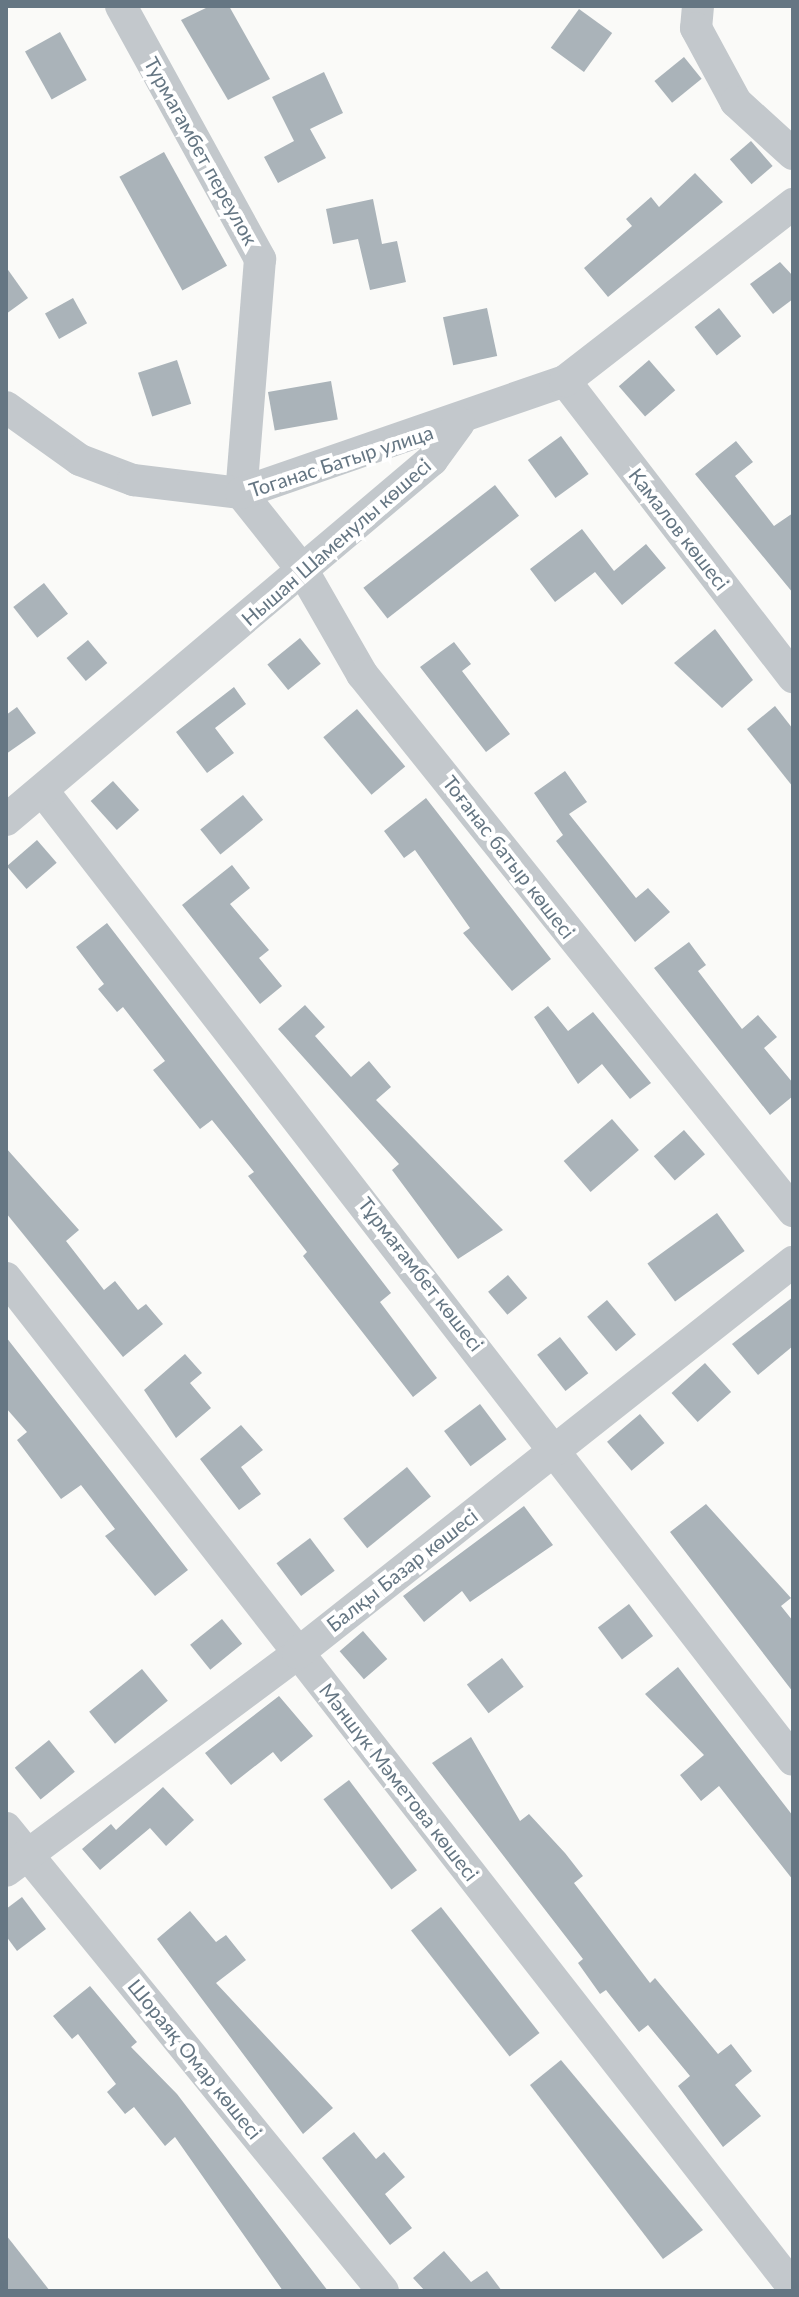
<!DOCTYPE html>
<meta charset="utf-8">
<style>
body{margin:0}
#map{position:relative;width:799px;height:2297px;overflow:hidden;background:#fafaf8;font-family:Lato,sans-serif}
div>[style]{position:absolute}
.building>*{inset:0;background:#aab3b9;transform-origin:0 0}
.minor>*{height:32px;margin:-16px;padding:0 16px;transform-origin:16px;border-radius:16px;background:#c3c8cc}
span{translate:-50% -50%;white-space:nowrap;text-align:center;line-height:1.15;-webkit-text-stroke:8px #fff;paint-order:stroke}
.street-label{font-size:20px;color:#657683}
.frame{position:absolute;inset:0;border:8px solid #657683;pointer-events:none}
</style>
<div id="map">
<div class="building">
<div style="clip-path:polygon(210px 6px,229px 6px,270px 79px,228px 100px,181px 20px)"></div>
<div style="left:579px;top:9px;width:41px;height:48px;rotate:36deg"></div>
<div style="left:60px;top:32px;width:55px;height:40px;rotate:61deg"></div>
<div style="left:684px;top:57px;width:28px;height:38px;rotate:51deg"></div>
<div style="clip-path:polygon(324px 72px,343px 113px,310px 129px,326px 158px,278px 183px,264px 157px,294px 141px,272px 97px)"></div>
<div style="left:751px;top:141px;width:33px;height:28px;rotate:49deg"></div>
<div style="left:164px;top:152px;width:130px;height:51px;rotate:61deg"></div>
<div style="clip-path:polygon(695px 173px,723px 202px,608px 297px,584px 268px,632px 226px,626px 219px,651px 197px,659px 207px)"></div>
<div style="clip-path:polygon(373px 199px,382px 244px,397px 241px,406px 282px,370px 290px,358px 239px,333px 244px,326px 209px)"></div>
<div style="clip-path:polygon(780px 262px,793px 276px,793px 299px,773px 314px,750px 284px)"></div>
<div style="clip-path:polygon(6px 267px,28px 298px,6px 314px)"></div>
<div style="left:73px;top:298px;width:29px;height:32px;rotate:61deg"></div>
<div style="left:487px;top:308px;width:49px;height:45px;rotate:78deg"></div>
<div style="left:719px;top:308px;width:36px;height:31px;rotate:52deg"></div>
<div style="left:177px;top:360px;width:46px;height:41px;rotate:72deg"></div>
<div style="left:649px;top:360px;width:40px;height:40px;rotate:49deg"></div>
<div style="left:331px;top:381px;width:39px;height:64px;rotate:80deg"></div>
<div style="left:561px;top:436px;width:47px;height:41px;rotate:54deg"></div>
<div style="clip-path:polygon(736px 441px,753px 462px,735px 476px,774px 526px,793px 513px,793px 593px,695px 474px)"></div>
<div style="left:495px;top:485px;width:39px;height:167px;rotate:52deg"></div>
<div style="clip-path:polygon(582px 529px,614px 571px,646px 544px,666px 568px,622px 605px,595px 572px,555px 602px,530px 569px)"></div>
<div style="left:44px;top:583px;width:39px;height:39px;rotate:52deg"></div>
<div style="clip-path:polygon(715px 629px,753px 680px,722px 708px,674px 663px)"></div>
<div style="left:300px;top:638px;width:33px;height:42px;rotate:51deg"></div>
<div style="left:88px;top:640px;width:30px;height:28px;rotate:50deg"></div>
<div style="clip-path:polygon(454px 642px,471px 664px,462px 671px,510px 734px,486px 752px,420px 667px)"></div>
<div style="clip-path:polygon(234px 687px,246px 704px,215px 728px,234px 753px,207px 773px,176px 732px)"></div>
<div style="clip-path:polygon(775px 706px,793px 729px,793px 787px,747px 729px)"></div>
<div style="clip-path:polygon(17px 707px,36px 733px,6px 754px,6px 715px)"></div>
<div style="left:357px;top:709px;width:75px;height:44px;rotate:50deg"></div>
<div style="clip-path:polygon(565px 771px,587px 802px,569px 814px,636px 898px,648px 888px,670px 912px,635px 942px,556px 841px,563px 835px,534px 793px)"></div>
<div style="left:113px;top:781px;width:39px;height:30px;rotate:48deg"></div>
<div style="left:243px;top:795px;width:32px;height:55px;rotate:51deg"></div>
<div style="clip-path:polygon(426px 798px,551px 959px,512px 991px,463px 933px,470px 928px,415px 850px,404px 858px,384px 831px)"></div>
<div style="left:37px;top:840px;width:30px;height:40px;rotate:49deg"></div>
<div style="clip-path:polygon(232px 865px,250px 888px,230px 904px,269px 950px,259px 958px,282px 986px,260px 1004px,182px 905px)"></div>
<div style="clip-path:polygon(107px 923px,391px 1293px,380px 1302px,437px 1378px,413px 1397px,303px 1256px,307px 1252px,248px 1176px,254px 1172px,212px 1120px,200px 1129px,153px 1070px,165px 1061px,123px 1007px,117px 1012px,98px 989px,104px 984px,76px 947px)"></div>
<div style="clip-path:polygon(689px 942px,706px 965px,698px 971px,742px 1029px,758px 1015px,777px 1037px,764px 1048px,793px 1083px,793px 1096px,770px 1115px,654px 968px)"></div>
<div style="clip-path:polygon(305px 1005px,325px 1027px,315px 1036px,351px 1077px,369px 1061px,391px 1087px,376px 1100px,503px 1230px,458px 1259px,392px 1170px,399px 1164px,278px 1029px)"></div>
<div style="clip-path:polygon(548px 1006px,568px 1031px,593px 1012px,651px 1083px,630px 1099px,602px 1064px,578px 1084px,534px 1017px)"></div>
<div style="left:612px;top:1119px;width:41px;height:64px;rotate:49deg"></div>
<div style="left:684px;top:1130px;width:32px;height:40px;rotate:49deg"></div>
<div style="clip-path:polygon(6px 1148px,79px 1230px,66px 1241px,104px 1290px,115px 1281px,138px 1310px,146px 1304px,163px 1324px,123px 1357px,6px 1213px)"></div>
<div style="left:717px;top:1213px;width:47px;height:86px;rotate:54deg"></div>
<div style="left:508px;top:1275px;width:30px;height:26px;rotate:50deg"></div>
<div style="clip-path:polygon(793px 1297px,793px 1346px,758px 1375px,732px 1344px)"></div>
<div style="left:607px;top:1300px;width:45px;height:26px;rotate:50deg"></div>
<div style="clip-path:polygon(6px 1337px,188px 1570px,155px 1596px,105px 1536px,115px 1529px,81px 1485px,61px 1499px,17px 1440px,27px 1432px,6px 1408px)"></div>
<div style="left:560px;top:1337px;width:46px;height:29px;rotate:52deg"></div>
<div style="clip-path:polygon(185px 1354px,202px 1373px,190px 1383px,211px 1408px,176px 1438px,144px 1390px)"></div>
<div style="left:705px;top:1363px;width:39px;height:45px;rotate:48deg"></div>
<div style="left:480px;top:1404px;width:44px;height:45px;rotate:53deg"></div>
<div style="left:640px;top:1414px;width:38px;height:43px;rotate:50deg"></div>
<div style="clip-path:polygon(241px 1425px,263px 1450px,241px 1467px,261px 1494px,239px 1510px,200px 1459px)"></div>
<div style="left:407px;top:1467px;width:38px;height:82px;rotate:51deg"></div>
<div style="clip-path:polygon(706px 1504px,791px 1598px,781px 1606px,793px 1621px,793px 1692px,670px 1532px)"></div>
<div style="clip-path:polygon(524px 1506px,553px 1545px,470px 1602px,462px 1591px,424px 1622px,403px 1596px)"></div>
<div style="left:310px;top:1538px;width:41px;height:42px;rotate:53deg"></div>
<div style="left:629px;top:1604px;width:40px;height:39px;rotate:53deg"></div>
<div style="left:222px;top:1619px;width:32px;height:41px;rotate:51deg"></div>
<div style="left:363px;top:1631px;width:37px;height:31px;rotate:49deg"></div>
<div style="left:502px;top:1658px;width:36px;height:44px;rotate:53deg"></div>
<div style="clip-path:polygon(678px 1667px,793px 1816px,793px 1880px,719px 1786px,701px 1801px,680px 1775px,704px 1755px,645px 1694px)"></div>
<div style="left:142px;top:1669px;width:41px;height:68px;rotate:51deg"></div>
<div style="clip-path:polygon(279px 1696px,313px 1736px,281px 1762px,273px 1752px,231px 1785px,205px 1753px)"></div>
<div style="clip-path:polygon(471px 1737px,520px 1821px,529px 1814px,565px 1853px,583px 1876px,574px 1883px,650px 1983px,655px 1978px,718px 2054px,731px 2044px,752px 2071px,735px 2085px,761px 2116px,723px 2147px,678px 2086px,690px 2076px,648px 2025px,639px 2032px,606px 1990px,600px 1994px,578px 1963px,583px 1959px,432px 1763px)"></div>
<div style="left:49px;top:1740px;width:41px;height:44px;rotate:51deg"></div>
<div style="left:349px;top:1780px;width:113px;height:32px;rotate:53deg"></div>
<div style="clip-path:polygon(163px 1787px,194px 1820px,166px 1846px,150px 1828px,100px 1870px,82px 1849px,111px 1824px,116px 1830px)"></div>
<div style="clip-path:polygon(22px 1897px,46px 1929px,17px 1951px,6px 1936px,6px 1909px)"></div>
<div style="left:441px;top:1907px;width:160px;height:38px;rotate:52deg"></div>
<div style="clip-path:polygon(190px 1911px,216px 1942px,226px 1935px,246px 1960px,216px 1983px,333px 2108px,303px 2134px,157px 1939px)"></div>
<div style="clip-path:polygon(90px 1986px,137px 2042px,131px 2047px,177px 2094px,328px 2291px,283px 2291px,175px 2137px,165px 2146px,134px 2107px,125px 2114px,107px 2092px,116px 2084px,78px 2034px,72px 2039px,53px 2016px)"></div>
<div style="clip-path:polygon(561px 2060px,703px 2230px,663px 2259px,530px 2085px)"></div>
<div style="clip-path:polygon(354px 2132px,376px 2159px,384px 2152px,405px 2177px,385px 2194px,412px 2228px,390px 2245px,322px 2158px)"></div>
<div style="clip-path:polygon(6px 2235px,50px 2291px,6px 2291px)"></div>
<div style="clip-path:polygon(444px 2251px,471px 2282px,487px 2271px,502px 2291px,425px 2291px,413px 2278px)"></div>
</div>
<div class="minor">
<div style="left:121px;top:6px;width:289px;rotate:61.2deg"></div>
<div style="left:260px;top:259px;width:235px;rotate:94.6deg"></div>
<div style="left:241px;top:493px;width:100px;rotate:51.5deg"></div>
<div style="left:303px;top:571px;width:119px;rotate:60.2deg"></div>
<div style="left:362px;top:674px;width:689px;rotate:51.25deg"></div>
<div style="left:698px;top:6px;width:22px;rotate:95deg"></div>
<div style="left:696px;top:28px;width:84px;rotate:61.6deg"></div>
<div style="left:736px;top:102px;width:77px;rotate:42.4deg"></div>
<div style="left:565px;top:381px;width:374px;rotate:52.4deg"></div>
<div style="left:6px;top:407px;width:91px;rotate:35.6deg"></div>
<div style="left:80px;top:460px;width:57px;rotate:20.7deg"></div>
<div style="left:133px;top:480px;width:109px;rotate:6.9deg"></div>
<div style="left:241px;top:493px;width:343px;rotate:-19.1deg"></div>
<div style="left:565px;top:381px;width:289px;rotate:-37.8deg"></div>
<div style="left:43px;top:791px;width:1225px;rotate:52.26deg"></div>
<div style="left:6px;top:820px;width:558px;rotate:-40.2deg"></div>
<div style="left:432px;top:460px;width:46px;rotate:-53.9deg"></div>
<div style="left:6px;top:1278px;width:1280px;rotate:52.05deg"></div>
<div style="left:6px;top:1828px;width:597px;rotate:50.85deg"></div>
<div style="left:6px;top:1871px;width:364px;rotate:-36.7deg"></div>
<div style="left:298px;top:1653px;width:631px;rotate:-38.31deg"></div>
</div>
<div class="street-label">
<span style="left:201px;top:151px;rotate:61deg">Турмагамбет переулок</span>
<span style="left:341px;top:461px;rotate:-18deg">Тоганас Батыр улица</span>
<span style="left:679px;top:529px;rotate:52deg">Камалов көшесі</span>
<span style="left:336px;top:542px;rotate:-41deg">Нышан Шаменулы көшесі</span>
<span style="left:509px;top:857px;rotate:52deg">Тоғанас батыр көшесі</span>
<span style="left:421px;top:1274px;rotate:52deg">Тұрмағамбет көшесі</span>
<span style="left:402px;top:1570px;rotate:-38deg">Балқы Базар көшесі</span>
<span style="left:399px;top:1782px;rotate:52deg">Мәншүк Мәметова көшесі</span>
<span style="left:195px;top:2059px;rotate:51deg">Шораяқ Омар көшесі</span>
</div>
<div class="frame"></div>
</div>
